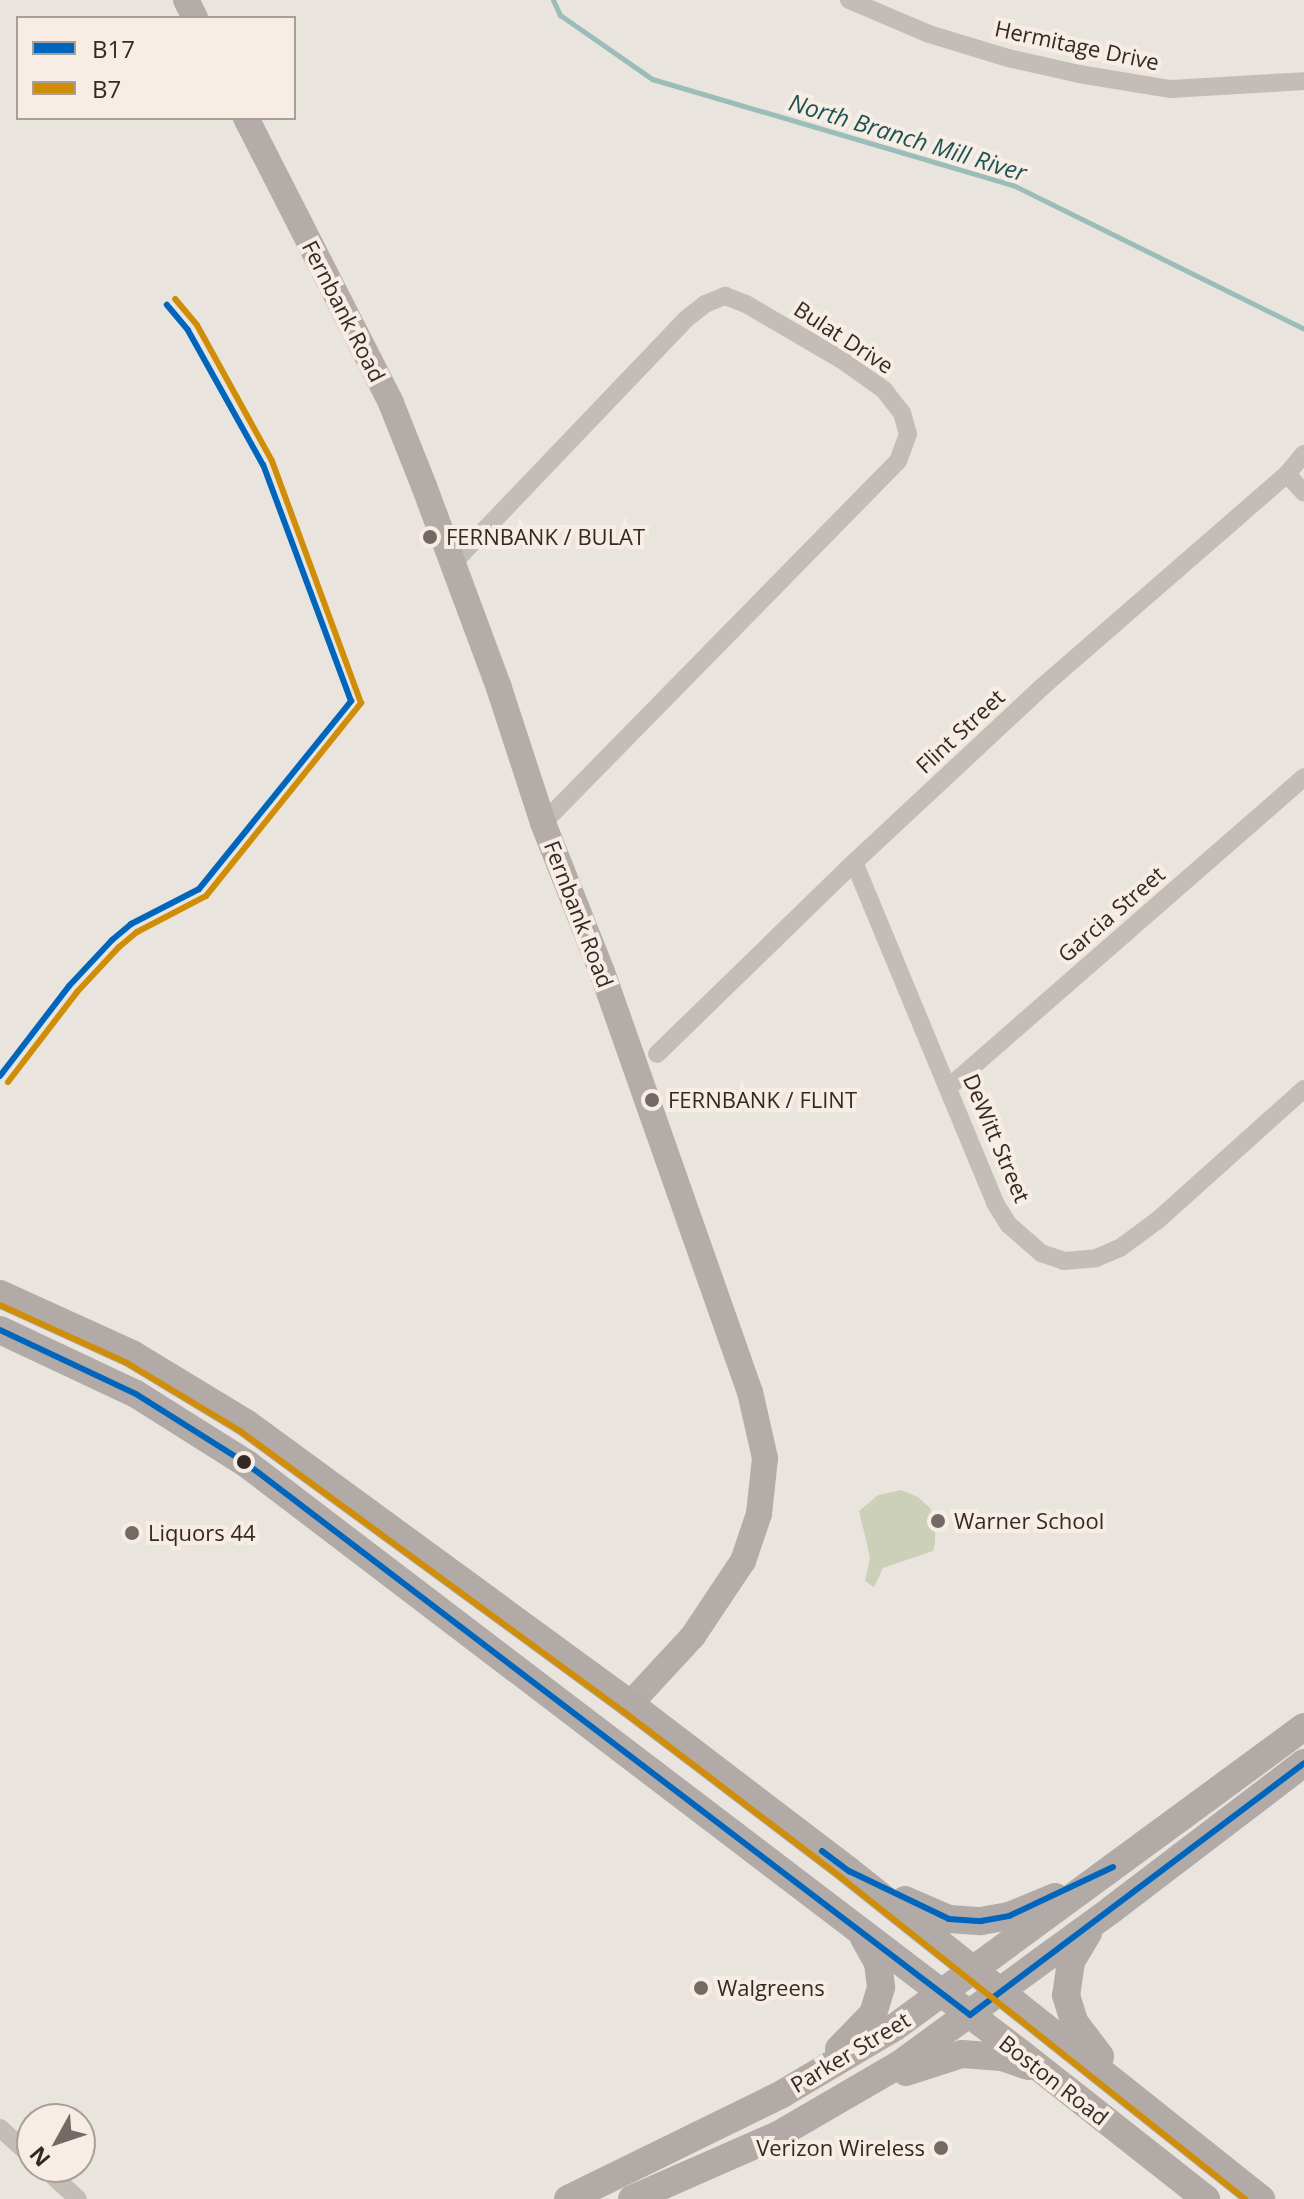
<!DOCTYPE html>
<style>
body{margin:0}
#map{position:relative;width:1304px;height:2199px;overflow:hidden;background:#eae4de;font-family:"Open Sans",sans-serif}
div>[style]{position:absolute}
.green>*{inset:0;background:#cdd0b8}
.stream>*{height:5px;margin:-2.5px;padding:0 2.5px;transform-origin:2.5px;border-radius:2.5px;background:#9abdba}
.street>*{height:18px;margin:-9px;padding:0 9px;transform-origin:9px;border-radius:9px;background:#c3bcb7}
.secondary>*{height:26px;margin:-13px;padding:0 13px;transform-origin:13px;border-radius:13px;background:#b4aca8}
.primary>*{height:28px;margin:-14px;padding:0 14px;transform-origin:14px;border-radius:14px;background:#b2aaa6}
.bus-1>*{height:6px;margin:-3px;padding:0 3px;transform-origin:3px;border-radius:3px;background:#0065bd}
.bus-2>*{height:6px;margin:-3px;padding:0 3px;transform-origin:3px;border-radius:3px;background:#d08d08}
.dots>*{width:22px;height:22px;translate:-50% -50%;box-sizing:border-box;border:4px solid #f8ede4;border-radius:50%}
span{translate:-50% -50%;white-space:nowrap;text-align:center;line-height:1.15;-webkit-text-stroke:8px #f8ede4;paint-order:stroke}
.street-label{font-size:22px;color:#332926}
.poi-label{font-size:22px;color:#332926}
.left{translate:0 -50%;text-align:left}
.right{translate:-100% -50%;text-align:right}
.water-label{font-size:24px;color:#1c5453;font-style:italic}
.legend{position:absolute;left:16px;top:16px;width:280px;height:104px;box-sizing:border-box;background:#f8ede4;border:2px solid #a99f98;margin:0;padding:10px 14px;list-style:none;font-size:24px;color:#332926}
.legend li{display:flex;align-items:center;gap:16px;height:40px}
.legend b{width:40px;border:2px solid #a99f98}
.north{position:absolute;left:16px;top:2103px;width:80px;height:80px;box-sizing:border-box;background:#f8ede4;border:2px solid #a99f98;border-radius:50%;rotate:230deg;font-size:22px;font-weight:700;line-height:32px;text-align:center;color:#332926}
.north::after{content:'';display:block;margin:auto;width:28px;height:36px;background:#736a66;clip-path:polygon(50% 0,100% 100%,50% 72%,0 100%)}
</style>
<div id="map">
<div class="green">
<div style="clip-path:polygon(901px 1490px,918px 1497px,930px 1508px,935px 1520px,935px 1544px,933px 1551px,883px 1568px,874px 1587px,865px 1581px,870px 1557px,859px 1511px,878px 1495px)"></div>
</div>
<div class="stream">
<div style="left:553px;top:0;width:17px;rotate:65deg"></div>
<div style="left:560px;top:15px;width:112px;rotate:34.8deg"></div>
<div style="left:652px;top:79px;width:376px;rotate:16.4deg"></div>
<div style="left:1013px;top:185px;width:325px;rotate:26.3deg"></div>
</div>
<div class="street">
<div style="left:849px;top:0;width:87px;rotate:23deg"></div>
<div style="left:929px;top:34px;width:83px;rotate:16.9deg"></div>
<div style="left:1008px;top:58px;width:73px;rotate:12.7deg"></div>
<div style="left:1079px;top:74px;width:93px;rotate:9.3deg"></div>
<div style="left:1171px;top:89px;width:133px;rotate:-3.4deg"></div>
<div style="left:1287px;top:474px;width:25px;rotate:48deg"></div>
<div style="left:453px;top:563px;width:337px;rotate:-46.3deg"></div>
<div style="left:686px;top:319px;width:24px;rotate:-38deg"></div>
<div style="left:705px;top:304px;width:22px;rotate:-22deg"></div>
<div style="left:725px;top:296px;width:22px;rotate:21deg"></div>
<div style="left:746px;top:304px;width:111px;rotate:30.3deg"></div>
<div style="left:842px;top:360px;width:52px;rotate:35.5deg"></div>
<div style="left:884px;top:390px;width:29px;rotate:52deg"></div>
<div style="left:902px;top:413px;width:22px;rotate:74deg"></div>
<div style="left:908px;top:434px;width:29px;rotate:110deg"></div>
<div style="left:898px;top:461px;width:507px;rotate:134.44deg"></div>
<div style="left:854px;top:862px;width:369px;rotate:67.5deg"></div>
<div style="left:995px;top:1203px;width:26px;rotate:58deg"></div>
<div style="left:1009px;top:1225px;width:43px;rotate:41.2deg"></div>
<div style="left:1041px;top:1253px;width:24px;rotate:19deg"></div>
<div style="left:1064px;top:1261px;width:32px;rotate:-5deg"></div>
<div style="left:1096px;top:1258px;width:26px;rotate:-23deg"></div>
<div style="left:1120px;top:1248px;width:47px;rotate:-36.4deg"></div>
<div style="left:1158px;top:1220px;width:196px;rotate:-41.9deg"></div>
<div style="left:657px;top:1054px;width:265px;rotate:-44.2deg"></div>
<div style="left:847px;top:869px;width:267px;rotate:-43deg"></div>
<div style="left:1042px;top:687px;width:325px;rotate:-41deg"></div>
<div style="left:1287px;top:474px;width:26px;rotate:-50deg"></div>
<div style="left:949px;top:1087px;width:471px;rotate:-41.1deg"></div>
<div style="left:0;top:2128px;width:43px;rotate:42.2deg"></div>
<div style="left:43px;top:2167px;width:47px;rotate:42.4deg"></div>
</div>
<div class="secondary">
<div style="left:186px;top:0;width:20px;rotate:63deg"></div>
<div style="left:246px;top:118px;width:320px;rotate:63deg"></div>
<div style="left:391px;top:403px;width:89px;rotate:68.3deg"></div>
<div style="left:424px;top:486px;width:215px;rotate:69.6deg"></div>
<div style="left:499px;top:688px;width:142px;rotate:71.9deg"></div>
<div style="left:543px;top:823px;width:160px;rotate:68.4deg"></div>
<div style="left:602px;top:972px;width:445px;rotate:70.6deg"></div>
<div style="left:750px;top:1392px;width:68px;rotate:77.2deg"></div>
<div style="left:765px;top:1458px;width:56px;rotate:96.1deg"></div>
<div style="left:759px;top:1514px;width:50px;rotate:108.8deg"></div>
<div style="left:743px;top:1561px;width:90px;rotate:123.7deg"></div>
<div style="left:693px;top:1636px;width:93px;rotate:132.8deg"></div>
</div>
<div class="primary">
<div style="left:0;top:1294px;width:145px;rotate:24.4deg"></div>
<div style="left:132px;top:1354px;width:133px;rotate:31.2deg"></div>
<div style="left:246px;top:1423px;width:476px;rotate:36.2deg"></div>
<div style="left:630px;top:1704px;width:275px;rotate:37.3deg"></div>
<div style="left:849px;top:1871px;width:527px;rotate:38.52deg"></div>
<div style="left:0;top:1330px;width:150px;rotate:25.2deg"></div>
<div style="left:136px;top:1394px;width:131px;rotate:32.2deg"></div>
<div style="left:247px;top:1464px;width:975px;rotate:37.29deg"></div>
<div style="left:1023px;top:2055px;width:233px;rotate:38.2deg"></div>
<div style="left:905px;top:1900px;width:48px;rotate:23.4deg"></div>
<div style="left:949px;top:1919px;width:32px;rotate:4deg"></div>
<div style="left:981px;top:1921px;width:28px;rotate:-10deg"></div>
<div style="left:1009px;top:1916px;width:50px;rotate:-22.4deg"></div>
<div style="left:1088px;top:1933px;width:33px;rotate:121deg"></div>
<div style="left:1071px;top:1961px;width:34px;rotate:98deg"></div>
<div style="left:1066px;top:1995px;width:28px;rotate:73deg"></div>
<div style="left:1074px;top:2022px;width:43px;rotate:52.6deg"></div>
<div style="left:839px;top:2049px;width:49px;rotate:-45.8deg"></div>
<div style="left:873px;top:2014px;width:28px;rotate:-73deg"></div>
<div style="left:881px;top:1987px;width:24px;rotate:-97deg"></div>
<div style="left:878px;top:1963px;width:29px;rotate:-119deg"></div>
<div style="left:906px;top:2072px;width:59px;rotate:-17.8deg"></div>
<div style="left:962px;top:2054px;width:40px;rotate:4.3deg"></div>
<div style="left:1002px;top:2057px;width:28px;rotate:19deg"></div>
<div style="left:568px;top:2199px;width:238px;rotate:-26.1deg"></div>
<div style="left:782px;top:2094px;width:131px;rotate:-30.7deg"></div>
<div style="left:895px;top:2027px;width:507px;rotate:-36.26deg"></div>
<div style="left:632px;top:2199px;width:159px;rotate:-23.7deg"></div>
<div style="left:778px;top:2135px;width:141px;rotate:-30.2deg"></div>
<div style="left:900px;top:2064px;width:261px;rotate:-36.1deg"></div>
<div style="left:1111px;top:1910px;width:243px;rotate:-37.3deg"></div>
</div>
<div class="bus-1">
<div style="left:0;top:1076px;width:113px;rotate:-52.5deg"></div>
<div style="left:69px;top:986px;width:63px;rotate:-46.9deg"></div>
<div style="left:112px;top:940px;width:25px;rotate:-40deg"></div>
<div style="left:131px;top:924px;width:76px;rotate:-27.2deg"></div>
<div style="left:199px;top:889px;width:242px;rotate:-51deg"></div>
<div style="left:351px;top:701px;width:252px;rotate:-110.4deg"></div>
<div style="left:263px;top:465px;width:154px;rotate:-119.1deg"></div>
<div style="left:188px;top:330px;width:33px;rotate:-130deg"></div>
<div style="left:0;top:1330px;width:150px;rotate:25.2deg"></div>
<div style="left:136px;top:1394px;width:131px;rotate:32.2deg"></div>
<div style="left:247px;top:1464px;width:909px;rotate:37.31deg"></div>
<div style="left:970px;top:2015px;width:418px;rotate:-37deg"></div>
<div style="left:822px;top:1851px;width:34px;rotate:37deg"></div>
<div style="left:849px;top:1871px;width:111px;rotate:25.6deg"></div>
<div style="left:949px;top:1919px;width:32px;rotate:4deg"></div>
<div style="left:981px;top:1921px;width:28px;rotate:-10deg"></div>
<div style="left:1009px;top:1916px;width:115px;rotate:-25.2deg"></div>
</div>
<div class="bus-2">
<div style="left:8px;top:1082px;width:113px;rotate:-52.5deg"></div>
<div style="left:77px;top:992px;width:62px;rotate:-47deg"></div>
<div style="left:119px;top:947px;width:23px;rotate:-40deg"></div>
<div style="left:137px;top:932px;width:78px;rotate:-27.6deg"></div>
<div style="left:206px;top:896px;width:248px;rotate:-51.2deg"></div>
<div style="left:361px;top:703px;width:258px;rotate:-110.2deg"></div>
<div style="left:272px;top:461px;width:155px;rotate:-118.9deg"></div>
<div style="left:197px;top:325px;width:34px;rotate:-130deg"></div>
<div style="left:0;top:1305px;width:140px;rotate:24.5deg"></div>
<div style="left:127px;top:1363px;width:132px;rotate:31deg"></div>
<div style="left:240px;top:1431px;width:476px;rotate:36.2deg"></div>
<div style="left:624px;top:1712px;width:275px;rotate:37.3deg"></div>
<div style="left:843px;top:1879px;width:514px;rotate:38.52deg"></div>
</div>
<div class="dots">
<div style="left:430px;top:537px;background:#736a66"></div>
<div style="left:652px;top:1100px;background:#736a66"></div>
<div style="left:244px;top:1462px;background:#332926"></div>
<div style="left:938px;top:1521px;background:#736a66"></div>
<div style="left:132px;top:1533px;background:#736a66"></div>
<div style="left:701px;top:1988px;background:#736a66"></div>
<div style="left:941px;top:2148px;background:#736a66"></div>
</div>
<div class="street-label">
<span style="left:1077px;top:45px;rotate:12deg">Hermitage Drive</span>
<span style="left:344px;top:311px;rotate:63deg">Fernbank Road</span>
<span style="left:844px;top:337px;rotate:33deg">Bulat Drive</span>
<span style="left:960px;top:731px;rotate:-43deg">Flint Street</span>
<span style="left:579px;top:914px;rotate:69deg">Fernbank Road</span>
<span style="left:1111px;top:914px;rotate:-41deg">Garcia Street</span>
<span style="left:997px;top:1138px;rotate:67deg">DeWitt Street</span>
<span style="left:850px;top:2052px;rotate:-31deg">Parker Street</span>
<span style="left:1054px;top:2080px;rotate:38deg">Boston Road</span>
</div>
<div class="poi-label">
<span class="left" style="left:446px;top:537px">FERNBANK / BULAT</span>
<span class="left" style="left:668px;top:1100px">FERNBANK / FLINT</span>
<span class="left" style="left:954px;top:1521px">Warner School</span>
<span class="left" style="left:148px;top:1533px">Liquors 44</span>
<span class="left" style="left:717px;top:1988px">Walgreens</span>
<span class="right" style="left:925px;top:2148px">Verizon Wireless</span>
</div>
<div class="water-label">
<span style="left:908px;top:137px;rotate:17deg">North Branch Mill River</span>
</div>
<ul class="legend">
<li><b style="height:10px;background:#0065bd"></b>B17</li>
<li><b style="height:10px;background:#d08d08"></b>B7</li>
</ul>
<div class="north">N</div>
</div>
